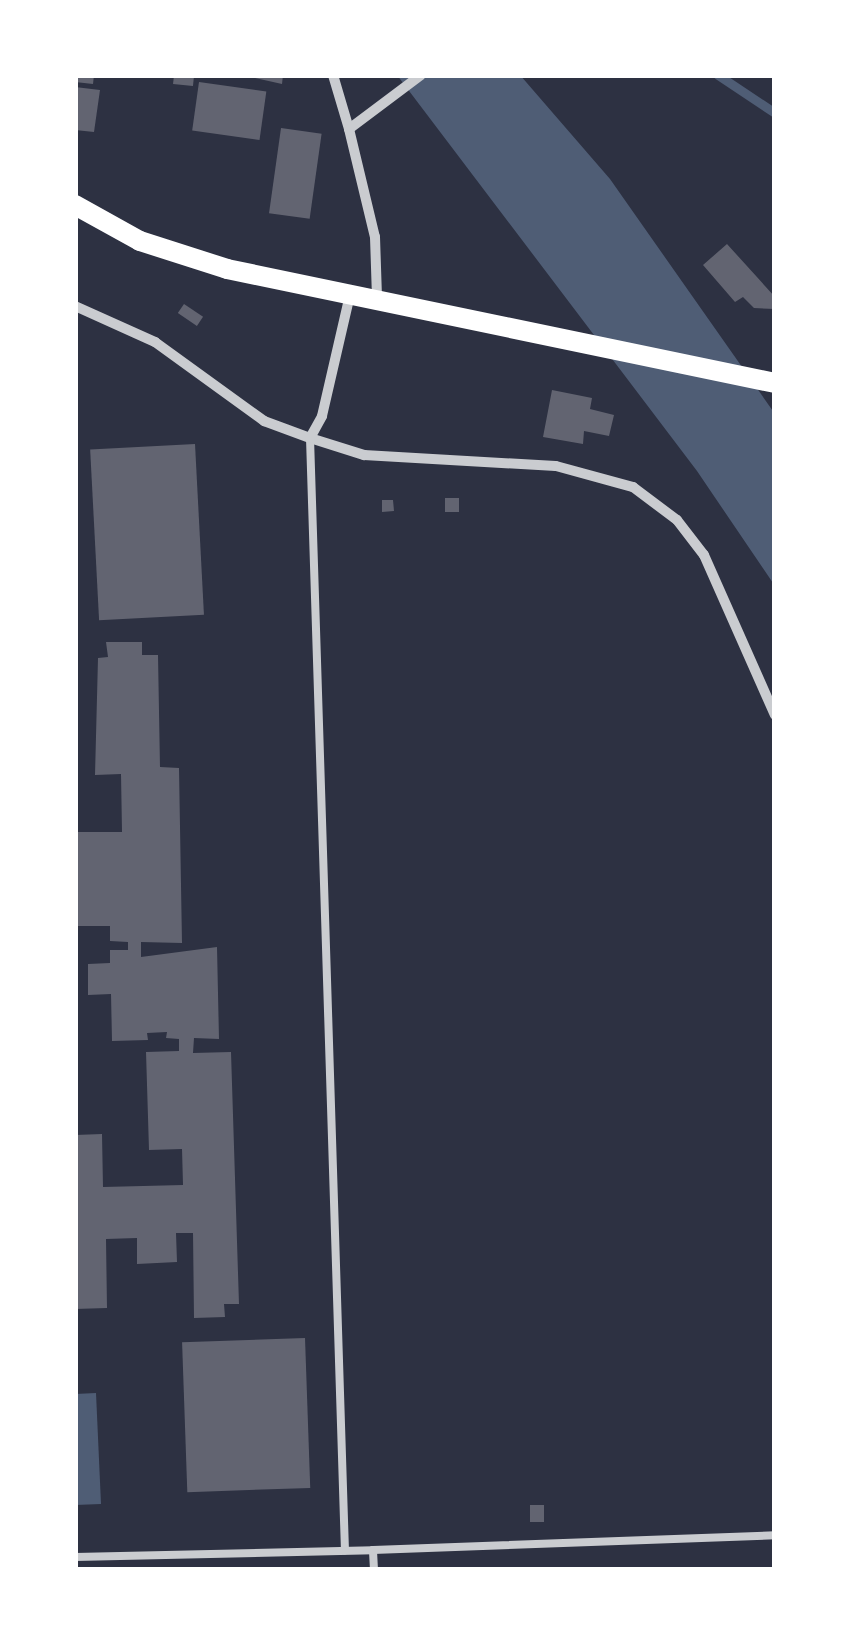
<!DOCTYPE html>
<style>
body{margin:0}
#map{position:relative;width:850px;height:1645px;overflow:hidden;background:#2d3142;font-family:"Space Grotesk",sans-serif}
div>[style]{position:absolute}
.water>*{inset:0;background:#4f5d75}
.stream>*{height:9px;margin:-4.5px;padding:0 4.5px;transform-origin:4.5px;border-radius:4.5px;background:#4f5d75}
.building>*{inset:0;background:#626471;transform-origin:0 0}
.service>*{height:8px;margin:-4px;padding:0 4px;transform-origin:4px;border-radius:4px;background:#caccd0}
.minor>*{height:10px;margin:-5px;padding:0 5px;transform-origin:5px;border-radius:5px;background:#caccd0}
.secondary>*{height:20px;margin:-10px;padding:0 10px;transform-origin:10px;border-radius:10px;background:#fff}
span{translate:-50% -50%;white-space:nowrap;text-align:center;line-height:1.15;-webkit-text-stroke:10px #fff;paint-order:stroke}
.frame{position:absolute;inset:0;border:78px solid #fff;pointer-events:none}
</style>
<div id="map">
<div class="water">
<div style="clip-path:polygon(397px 75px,520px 75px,610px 179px,775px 414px,775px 586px,697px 471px)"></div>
<div style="clip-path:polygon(96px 1393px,101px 1504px,75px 1505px,75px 1394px)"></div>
</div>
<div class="stream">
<div style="left:718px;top:75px;width:69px;rotate:33.7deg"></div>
</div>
<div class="building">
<div style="clip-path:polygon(75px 75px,94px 75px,93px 84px,75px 82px)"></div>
<div style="left:174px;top:75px;width:20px;height:9px;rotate:6deg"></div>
<div style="clip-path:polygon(241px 75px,283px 75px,282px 84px)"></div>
<div style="left:199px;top:82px;width:68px;height:49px;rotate:8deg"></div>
<div style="clip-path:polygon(75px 87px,100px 90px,94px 132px,75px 130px)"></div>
<div style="left:281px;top:128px;width:41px;height:86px;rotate:8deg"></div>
<div style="clip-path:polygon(727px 244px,775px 297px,775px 309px,754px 308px,743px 297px,735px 302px,703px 265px)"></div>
<div style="left:184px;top:304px;width:23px;height:11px;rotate:34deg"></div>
<div style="clip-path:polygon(552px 390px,592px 398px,590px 409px,614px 415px,609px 436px,584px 431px,583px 444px,543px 437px)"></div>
<div style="left:195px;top:444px;width:171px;height:105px;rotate:87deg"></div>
<div style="left:445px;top:498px;width:14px;height:14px"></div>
<div style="clip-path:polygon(382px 500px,393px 500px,394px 511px,382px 512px)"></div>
<div style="clip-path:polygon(106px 642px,142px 642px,142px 655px,158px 655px,160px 767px,179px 768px,182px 943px,141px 942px,141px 957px,217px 947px,219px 1039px,194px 1038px,193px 1053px,231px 1052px,239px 1304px,224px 1304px,225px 1317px,194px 1318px,193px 1233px,176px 1233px,177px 1262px,137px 1264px,137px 1238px,106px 1239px,107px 1308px,75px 1309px,75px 1135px,102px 1134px,103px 1187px,183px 1185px,182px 1149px,149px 1150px,146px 1052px,179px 1051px,179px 1039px,166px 1038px,167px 1032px,147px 1033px,148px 1040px,112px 1041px,111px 994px,88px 995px,88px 964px,110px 963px,110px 950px,128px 950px,128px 942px,110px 941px,110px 926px,75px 926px,75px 832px,122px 832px,121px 774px,95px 775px,98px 658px,108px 657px)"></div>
<div style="left:305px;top:1338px;width:150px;height:123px;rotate:88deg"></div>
<div style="left:544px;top:1505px;width:17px;height:14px;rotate:90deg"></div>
</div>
<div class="service">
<div style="left:310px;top:438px;width:1113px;rotate:88.2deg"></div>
<div style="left:75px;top:1557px;width:298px;rotate:-1.3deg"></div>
<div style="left:374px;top:1570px;width:20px;rotate:-93deg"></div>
<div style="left:373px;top:1550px;width:402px;rotate:-2.1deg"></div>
</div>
<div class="minor">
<div style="left:333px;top:75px;width:56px;rotate:73.5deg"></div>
<div style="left:349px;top:129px;width:90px;rotate:-36.9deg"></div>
<div style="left:349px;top:129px;width:111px;rotate:76.5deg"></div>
<div style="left:375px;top:237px;width:61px;rotate:88.1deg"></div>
<div style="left:75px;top:306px;width:88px;rotate:24.2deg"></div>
<div style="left:155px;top:342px;width:135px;rotate:35.9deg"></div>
<div style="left:264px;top:421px;width:49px;rotate:20.3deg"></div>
<div style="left:310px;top:438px;width:57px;rotate:17.5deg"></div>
<div style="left:364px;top:455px;width:192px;rotate:3.3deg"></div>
<div style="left:556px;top:466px;width:80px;rotate:15.3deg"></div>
<div style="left:633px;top:487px;width:55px;rotate:36.9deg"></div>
<div style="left:677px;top:520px;width:44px;rotate:52.4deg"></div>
<div style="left:704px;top:555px;width:175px;rotate:66.1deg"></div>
<div style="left:310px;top:438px;width:25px;rotate:-61deg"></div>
<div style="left:322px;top:416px;width:124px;rotate:-77deg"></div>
</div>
<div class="secondary">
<div style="left:75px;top:205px;width:74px;rotate:29deg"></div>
<div style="left:140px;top:241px;width:91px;rotate:17.8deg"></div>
<div style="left:227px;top:269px;width:560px;rotate:11.75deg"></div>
</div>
<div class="frame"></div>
</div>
